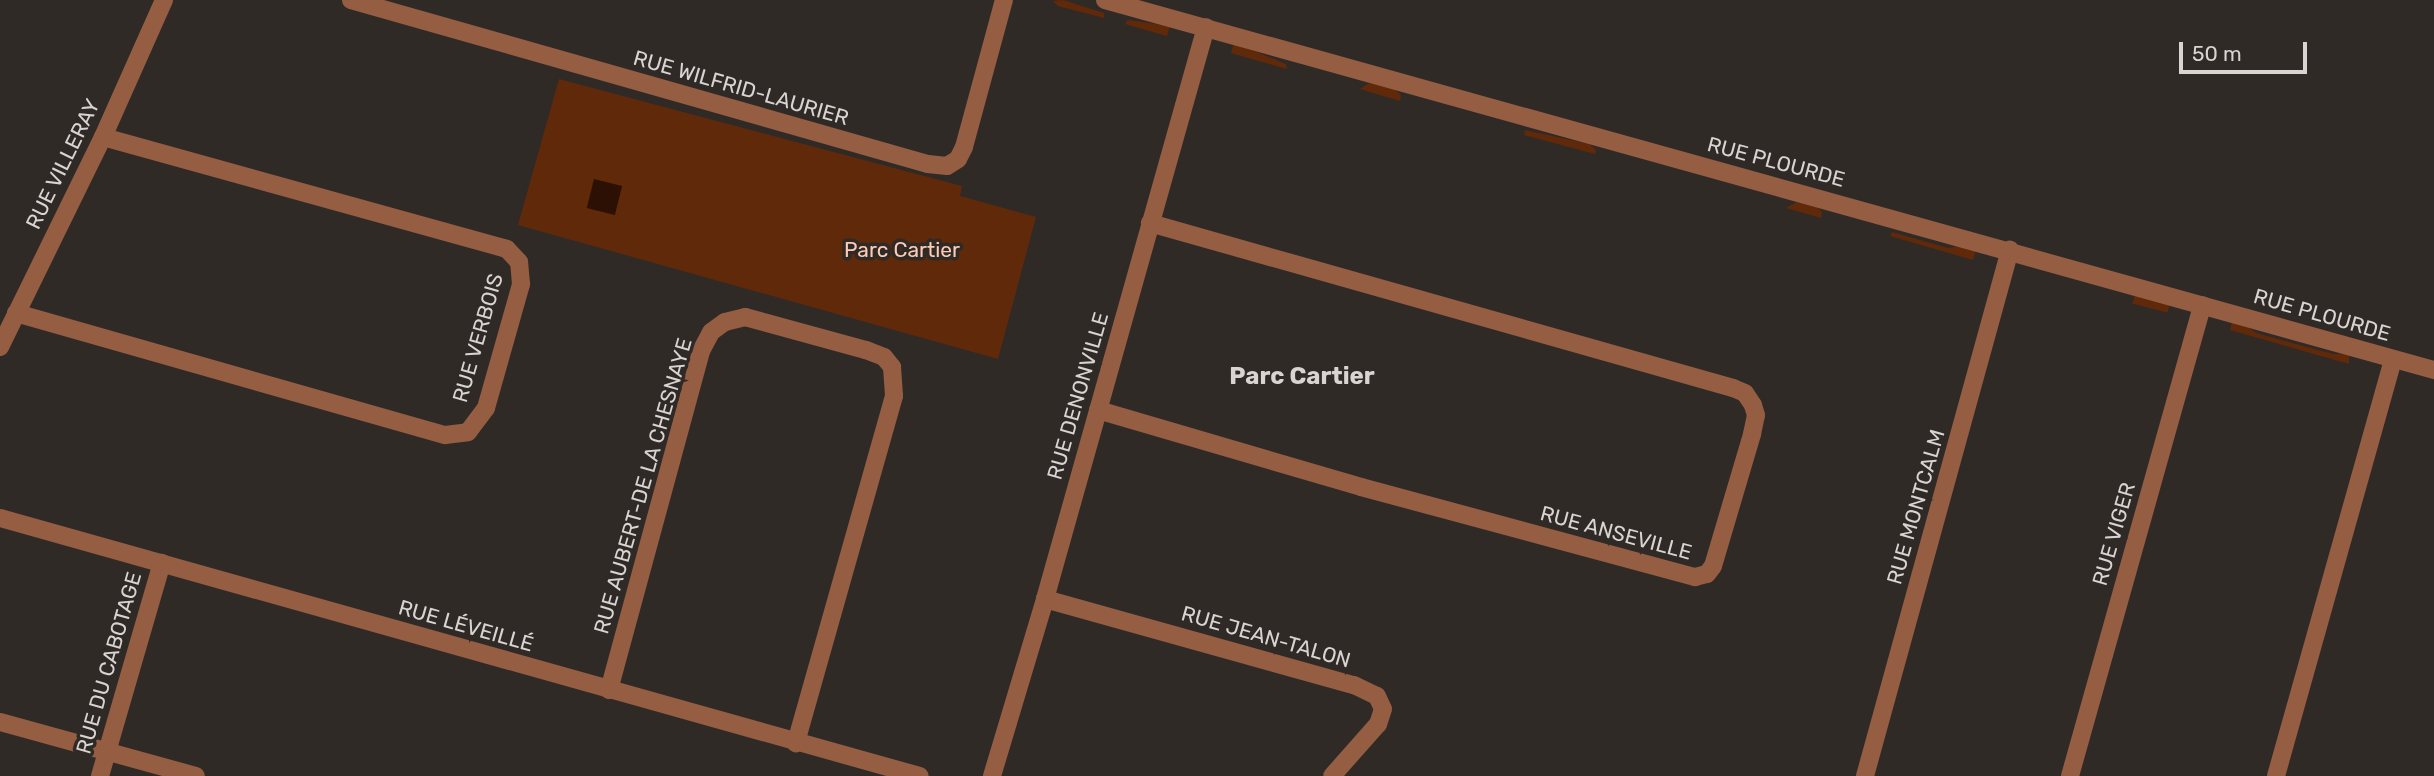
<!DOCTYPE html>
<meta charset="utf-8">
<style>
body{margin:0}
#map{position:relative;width:2434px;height:776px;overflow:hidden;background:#302a27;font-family:Rubik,sans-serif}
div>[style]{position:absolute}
.green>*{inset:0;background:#60290a;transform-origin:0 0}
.water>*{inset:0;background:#2b1003;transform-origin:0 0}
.minor>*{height:18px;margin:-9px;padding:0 9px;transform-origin:9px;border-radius:9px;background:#955d42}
span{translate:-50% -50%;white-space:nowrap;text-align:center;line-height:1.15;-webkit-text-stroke:7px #302a27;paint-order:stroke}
.street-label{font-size:21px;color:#d8d4d2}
.park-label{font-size:21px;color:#fcccb6}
.quarter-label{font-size:24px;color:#d8d4d2;font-weight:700}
.scale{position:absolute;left:2179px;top:42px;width:128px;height:32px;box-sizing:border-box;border:4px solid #d8d4d2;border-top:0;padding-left:9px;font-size:21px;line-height:24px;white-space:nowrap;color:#d8d4d2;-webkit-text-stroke:5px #302a27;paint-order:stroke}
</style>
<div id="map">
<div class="green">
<div style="clip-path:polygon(1063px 0,1104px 13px,1104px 18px,1058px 6px,1053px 1px)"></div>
<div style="clip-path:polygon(1128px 20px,1170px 26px,1167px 36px,1125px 24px)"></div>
<div style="clip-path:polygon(1234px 43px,1286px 64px,1287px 69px,1231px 53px)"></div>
<div style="clip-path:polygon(559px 79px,962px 186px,960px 196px,1036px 217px,998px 359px,518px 225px)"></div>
<div style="clip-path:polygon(1369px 83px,1393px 88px,1401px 95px,1400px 101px,1360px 89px)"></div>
<div style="clip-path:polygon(1525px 130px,1589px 144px,1596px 150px,1595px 154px,1524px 135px)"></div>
<div style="clip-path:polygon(1797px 202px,1816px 206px,1822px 212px,1821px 218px,1786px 208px)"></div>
<div style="clip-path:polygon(1892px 232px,1948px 248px,1961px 246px,1976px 250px,1973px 260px,1890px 236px)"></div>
<div style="left:2135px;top:294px;width:36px;height:10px;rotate:14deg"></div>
<div style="clip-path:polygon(2232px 321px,2247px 326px,2256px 333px,2333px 354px,2349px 354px,2349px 364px,2230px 330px)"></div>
</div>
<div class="water">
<div style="left:594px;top:179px;width:29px;height:30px;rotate:14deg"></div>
</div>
<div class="minor">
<div style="left:351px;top:0;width:600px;rotate:15.87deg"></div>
<div style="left:928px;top:164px;width:19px;rotate:6deg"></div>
<div style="left:947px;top:166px;width:13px;rotate:-32deg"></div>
<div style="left:958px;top:159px;width:13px;rotate:-63deg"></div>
<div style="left:964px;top:147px;width:152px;rotate:-74.8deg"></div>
<div style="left:1105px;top:0;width:1380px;rotate:15.56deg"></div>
<div style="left:16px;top:313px;width:446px;rotate:15.9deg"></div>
<div style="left:445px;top:435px;width:23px;rotate:-7deg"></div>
<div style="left:468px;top:432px;width:30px;rotate:-53deg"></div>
<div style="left:486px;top:408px;width:129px;rotate:-74.2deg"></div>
<div style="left:521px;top:284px;width:22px;rotate:-95deg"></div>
<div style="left:519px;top:262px;width:18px;rotate:-133deg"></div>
<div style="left:507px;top:249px;width:419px;rotate:-164.5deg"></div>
<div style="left:0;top:347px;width:234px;rotate:-63.9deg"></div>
<div style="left:103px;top:137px;width:150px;rotate:-66deg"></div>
<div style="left:1098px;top:410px;width:274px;rotate:16.3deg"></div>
<div style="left:1361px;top:487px;width:346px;rotate:15.1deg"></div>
<div style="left:1695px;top:577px;width:12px;rotate:-14deg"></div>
<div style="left:1707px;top:574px;width:10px;rotate:-53deg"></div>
<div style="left:1713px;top:566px;width:138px;rotate:-73.5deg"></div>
<div style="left:1752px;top:434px;width:19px;rotate:-78deg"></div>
<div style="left:1756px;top:415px;width:10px;rotate:-107deg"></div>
<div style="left:1753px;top:405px;width:14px;rotate:-124deg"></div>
<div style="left:1745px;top:393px;width:13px;rotate:-157deg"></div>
<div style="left:1733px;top:388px;width:606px;rotate:-164.2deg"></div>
<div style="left:0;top:518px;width:955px;rotate:15.67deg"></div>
<div style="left:1045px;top:599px;width:321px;rotate:15.6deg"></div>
<div style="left:1354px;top:685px;width:25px;rotate:26deg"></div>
<div style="left:1377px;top:696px;width:14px;rotate:65deg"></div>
<div style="left:1383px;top:709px;width:16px;rotate:108deg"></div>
<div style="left:1378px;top:724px;width:69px;rotate:131.5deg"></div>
<div style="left:609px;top:690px;width:351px;rotate:-74.8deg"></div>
<div style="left:701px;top:351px;width:21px;rotate:-62deg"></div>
<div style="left:711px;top:332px;width:17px;rotate:-36deg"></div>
<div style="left:725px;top:322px;width:21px;rotate:-14deg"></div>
<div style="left:745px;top:317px;width:125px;rotate:15.3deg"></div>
<div style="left:866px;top:350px;width:19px;rotate:21deg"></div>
<div style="left:884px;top:357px;width:13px;rotate:51deg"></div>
<div style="left:892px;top:367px;width:29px;rotate:86deg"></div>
<div style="left:894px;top:396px;width:361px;rotate:105.8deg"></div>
<div style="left:0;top:722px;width:203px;rotate:15.4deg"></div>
<div style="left:100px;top:776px;width:222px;rotate:-73.8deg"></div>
<div style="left:992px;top:776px;width:185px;rotate:-73.3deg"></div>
<div style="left:1045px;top:599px;width:594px;rotate:-74.28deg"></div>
<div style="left:1865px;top:776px;width:546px;rotate:-74.59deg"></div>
<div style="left:2070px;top:776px;width:489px;rotate:-74.3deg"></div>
<div style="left:2276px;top:776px;width:433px;rotate:-74.3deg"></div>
</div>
<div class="street-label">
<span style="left:741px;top:88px;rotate:16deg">RUE WILFRID-LAURIER</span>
<span style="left:1776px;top:162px;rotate:15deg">RUE PLOURDE</span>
<span style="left:63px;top:164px;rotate:-64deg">RUE VILLERAY</span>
<span style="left:2322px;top:315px;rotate:16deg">RUE PLOURDE</span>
<span style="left:478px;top:338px;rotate:-74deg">RUE VERBOIS</span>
<span style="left:1078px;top:396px;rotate:-74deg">RUE DENONVILLE</span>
<span style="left:643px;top:486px;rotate:-74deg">RUE AUBERT-DE LA CHESNAYE</span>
<span style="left:1916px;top:507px;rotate:-74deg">RUE MONTCALM</span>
<span style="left:1616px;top:533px;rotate:15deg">RUE ANSEVILLE</span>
<span style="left:2114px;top:534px;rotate:-74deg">RUE VIGER</span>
<span style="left:466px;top:626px;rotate:16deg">RUE LÉVEILLÉ</span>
<span style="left:1266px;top:637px;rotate:16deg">RUE JEAN-TALON</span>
<span style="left:109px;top:663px;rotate:-74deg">RUE DU CABOTAGE</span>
</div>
<div class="park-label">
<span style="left:902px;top:250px">Parc Cartier</span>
</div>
<div class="quarter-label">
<span style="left:1302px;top:377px">Parc Cartier</span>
</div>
<div class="scale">50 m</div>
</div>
